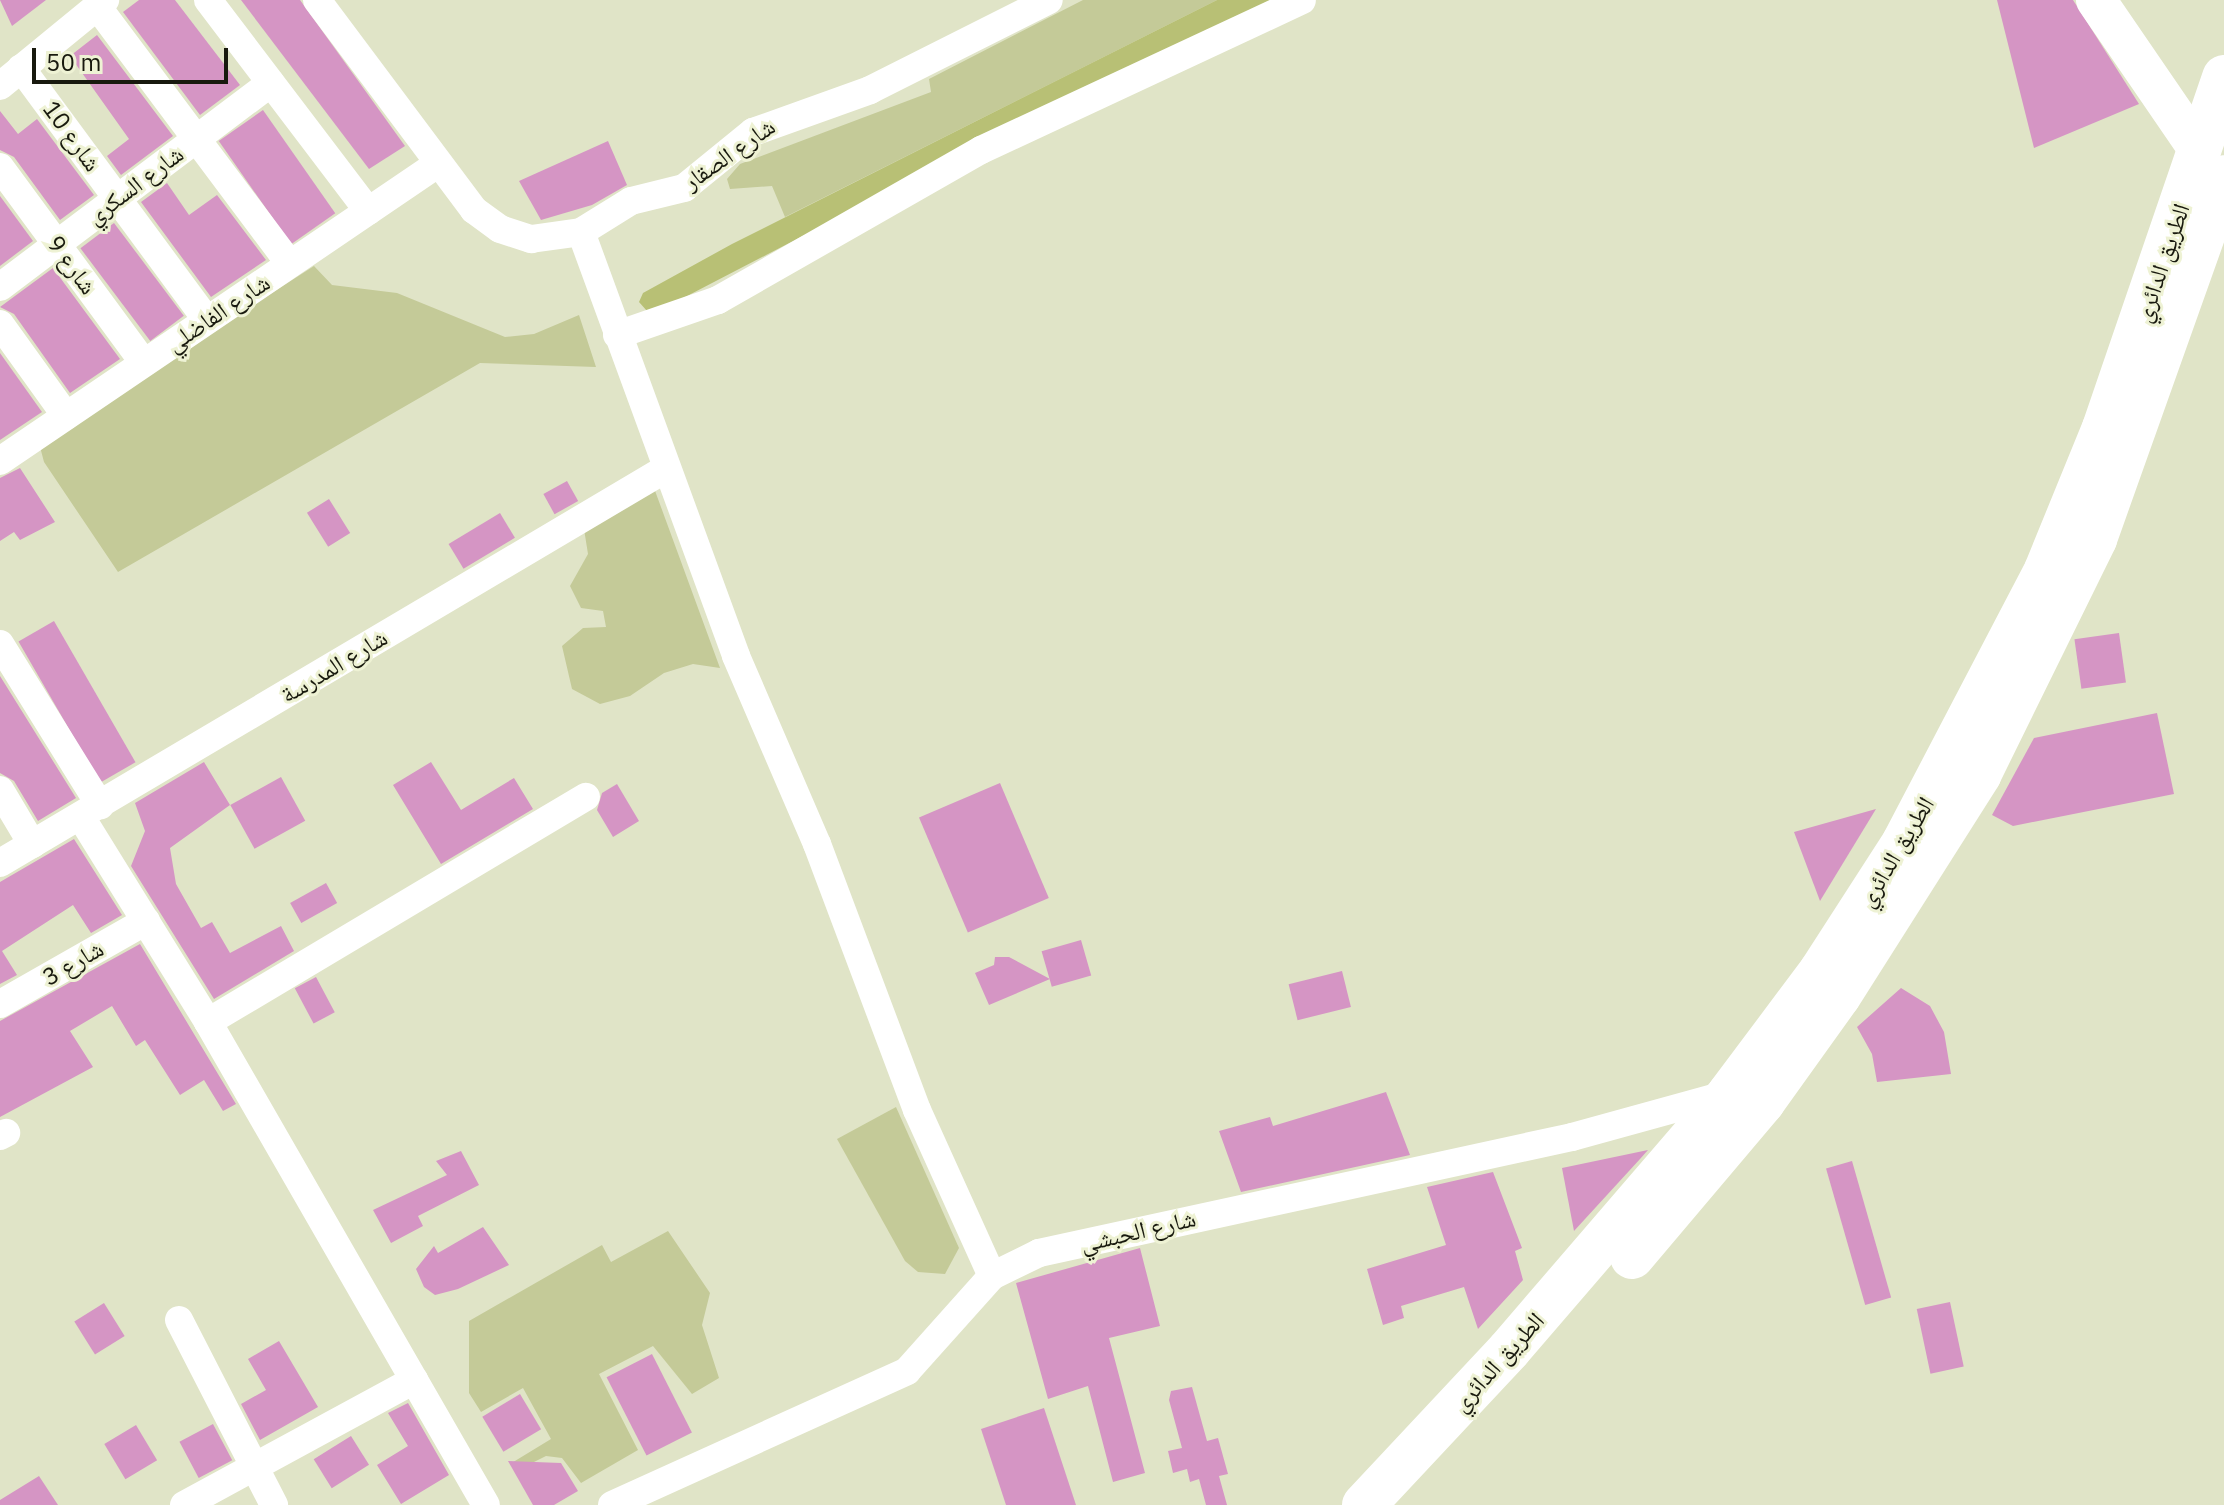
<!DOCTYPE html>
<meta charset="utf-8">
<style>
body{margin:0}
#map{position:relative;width:2224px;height:1505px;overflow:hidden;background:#e0e4c7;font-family:"IBM Plex Sans","Noto Naskh Arabic",sans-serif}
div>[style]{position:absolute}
.green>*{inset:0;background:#c4ca98}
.water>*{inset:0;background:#b8c075}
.building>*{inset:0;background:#d595c4;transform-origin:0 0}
.street>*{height:28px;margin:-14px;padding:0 14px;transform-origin:14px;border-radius:14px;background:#fff}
.secondary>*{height:40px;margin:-20px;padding:0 20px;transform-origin:20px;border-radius:20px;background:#fff}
.highway>*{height:44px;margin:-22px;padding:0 22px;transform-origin:22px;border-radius:22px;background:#fff}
span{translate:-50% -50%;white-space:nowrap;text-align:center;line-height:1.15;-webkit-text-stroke:6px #eef2d4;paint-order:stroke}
.street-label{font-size:24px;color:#18190e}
.scale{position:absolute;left:32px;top:48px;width:196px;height:36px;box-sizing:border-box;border:4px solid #18190e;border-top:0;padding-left:10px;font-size:24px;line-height:28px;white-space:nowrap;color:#18190e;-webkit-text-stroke:6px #eef2d4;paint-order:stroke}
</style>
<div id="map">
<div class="green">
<div style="clip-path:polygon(1083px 0,1217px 0,785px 217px,772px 186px,730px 189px,727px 179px,740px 164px,931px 92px,929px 79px)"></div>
<div style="clip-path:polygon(314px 266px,332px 285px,397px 293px,505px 337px,534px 334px,579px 315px,596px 367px,480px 363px,118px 572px,44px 462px,39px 443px)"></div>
<div style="clip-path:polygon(654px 488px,720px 668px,693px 664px,664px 673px,630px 696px,600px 704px,572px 689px,562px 646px,583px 628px,606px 627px,603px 611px,581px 608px,570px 586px,588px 554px,584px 529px)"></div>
<div style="clip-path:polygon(896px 1107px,959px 1248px,945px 1274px,918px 1272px,905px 1261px,837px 1139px)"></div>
<div style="clip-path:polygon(668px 1231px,710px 1293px,702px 1325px,719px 1378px,692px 1394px,653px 1346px,599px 1374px,638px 1450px,581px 1483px,562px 1458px,546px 1456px,516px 1471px,510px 1464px,551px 1439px,523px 1388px,481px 1412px,469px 1393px,469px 1321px,602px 1245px,611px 1262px)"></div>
</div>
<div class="water">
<div style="clip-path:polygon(1217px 0,1278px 0,1061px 102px,664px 308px,647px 311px,639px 302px,643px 293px,732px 244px)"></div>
</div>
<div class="building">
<div style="clip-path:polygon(0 0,46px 0,12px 26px)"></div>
<div style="clip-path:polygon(139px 0,175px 0,240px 85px,200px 115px,123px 12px)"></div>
<div style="clip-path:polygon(241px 0,300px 0,405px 146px,369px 169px)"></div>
<div style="clip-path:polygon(1997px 0,2073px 0,2139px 104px,2034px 148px)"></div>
<div style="clip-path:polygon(97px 35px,173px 136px,121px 175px,107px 156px,129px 139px,70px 56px)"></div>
<div style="left:263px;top:110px;width:126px;height:54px;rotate:55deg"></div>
<div style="clip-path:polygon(0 111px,18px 134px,37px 119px,94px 195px,60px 220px,14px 157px,0 150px)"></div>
<div style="clip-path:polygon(608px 141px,627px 185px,592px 205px,541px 220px,519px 181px)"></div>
<div style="clip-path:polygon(167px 183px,189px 215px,217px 195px,266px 260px,211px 297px,141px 202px)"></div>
<div style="clip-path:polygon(0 196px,33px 241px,0 266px)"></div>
<div style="left:114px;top:223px;width:116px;height:42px;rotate:53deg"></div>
<div style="clip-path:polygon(53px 268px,120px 359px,70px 393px,14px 314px,0 307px)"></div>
<div style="clip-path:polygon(0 353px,42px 412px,0 440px)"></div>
<div style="clip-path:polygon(20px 468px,55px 522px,20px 540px,14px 532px,0 541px,0 478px)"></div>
<div style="left:567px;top:481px;width:23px;height:27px;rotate:61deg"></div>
<div style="left:329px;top:499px;width:40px;height:26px;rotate:58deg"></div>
<div style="left:500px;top:513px;width:29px;height:60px;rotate:59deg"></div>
<div style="left:54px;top:621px;width:163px;height:41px;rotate:60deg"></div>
<div style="left:2119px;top:633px;width:50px;height:45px;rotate:82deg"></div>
<div style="clip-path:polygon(0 676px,76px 798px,38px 821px,14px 781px,0 773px)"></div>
<div style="clip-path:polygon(2157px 713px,2174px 794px,2013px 826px,1992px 815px,2034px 738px)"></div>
<div style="clip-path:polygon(204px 762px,230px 805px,170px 848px,176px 884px,201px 928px,212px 922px,230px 953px,281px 926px,294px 951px,214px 999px,131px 866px,145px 831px,135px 803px)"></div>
<div style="clip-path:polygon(431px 762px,461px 810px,514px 778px,533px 809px,441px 864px,393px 785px)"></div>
<div style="left:281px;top:777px;width:50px;height:58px;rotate:61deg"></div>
<div style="left:1000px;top:783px;width:125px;height:88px;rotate:67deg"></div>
<div style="clip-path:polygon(617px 784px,639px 821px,613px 837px,597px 810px,602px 793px)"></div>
<div style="clip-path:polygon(1876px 809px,1820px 901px,1794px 832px)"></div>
<div style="clip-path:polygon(74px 839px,122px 915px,91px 933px,73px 905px,2px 951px,17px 975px,0 984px,0 882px)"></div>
<div style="left:326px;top:883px;width:23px;height:41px;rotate:61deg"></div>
<div style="left:1081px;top:940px;width:37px;height:41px;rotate:74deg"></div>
<div style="clip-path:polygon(140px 944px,236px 1104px,223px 1111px,204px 1080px,180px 1095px,145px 1040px,136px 1046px,112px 1006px,70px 1031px,93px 1067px,0 1117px,0 1021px)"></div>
<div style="clip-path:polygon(995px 957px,1009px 957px,1050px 979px,989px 1005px,975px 973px,994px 965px)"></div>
<div style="left:1342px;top:971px;width:37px;height:55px;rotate:76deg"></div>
<div style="left:316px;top:977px;width:40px;height:24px;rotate:62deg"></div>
<div style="clip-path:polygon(1901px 988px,1930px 1006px,1944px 1032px,1951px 1074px,1877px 1082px,1872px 1054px,1857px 1027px)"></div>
<div style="clip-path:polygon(1386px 1092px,1410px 1155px,1241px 1192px,1219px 1131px,1270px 1117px,1273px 1126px)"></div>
<div style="clip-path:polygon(1648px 1150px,1640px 1159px,1574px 1231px,1562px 1168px)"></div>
<div style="clip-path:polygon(461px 1151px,479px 1185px,418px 1216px,423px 1226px,391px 1243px,373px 1210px,447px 1175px,436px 1161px)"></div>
<div style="left:1852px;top:1161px;width:142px;height:27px;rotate:74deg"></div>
<div style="clip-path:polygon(1493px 1172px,1522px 1248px,1515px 1251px,1523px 1280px,1478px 1329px,1464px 1287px,1401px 1306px,1404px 1318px,1383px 1325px,1367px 1269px,1446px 1245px,1427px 1187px)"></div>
<div style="clip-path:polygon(483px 1227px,509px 1265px,458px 1289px,435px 1295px,424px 1287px,416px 1269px,434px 1246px,438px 1253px)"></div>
<div style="clip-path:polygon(1140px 1248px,1160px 1326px,1109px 1338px,1145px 1473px,1113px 1482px,1088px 1386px,1048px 1399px,1016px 1283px)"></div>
<div style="left:1950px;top:1302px;width:66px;height:34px;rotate:78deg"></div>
<div style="left:104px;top:1303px;width:39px;height:35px;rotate:58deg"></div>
<div style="clip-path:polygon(279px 1341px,318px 1407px,260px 1440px,241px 1404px,266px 1390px,248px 1359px)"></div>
<div style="left:652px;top:1354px;width:88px;height:51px;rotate:63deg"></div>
<div style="clip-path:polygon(1192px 1387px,1207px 1441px,1218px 1438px,1228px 1474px,1219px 1476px,1227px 1505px,1206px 1505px,1199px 1479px,1190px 1482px,1187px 1469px,1173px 1473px,1168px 1451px,1182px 1448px,1169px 1400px,1171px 1391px)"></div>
<div style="left:520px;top:1394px;width:41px;height:44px;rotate:59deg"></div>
<div style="clip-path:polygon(408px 1403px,449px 1475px,401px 1504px,377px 1465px,408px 1446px,388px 1413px)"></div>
<div style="clip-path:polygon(1044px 1408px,1076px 1505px,1006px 1505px,981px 1429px)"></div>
<div style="left:213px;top:1424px;width:41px;height:38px;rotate:62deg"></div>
<div style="left:136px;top:1425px;width:41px;height:37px;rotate:59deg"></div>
<div style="left:351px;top:1436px;width:34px;height:44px;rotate:58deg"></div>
<div style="clip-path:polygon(508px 1461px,561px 1463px,578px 1491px,554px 1505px,533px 1505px)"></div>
<div style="clip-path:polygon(39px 1476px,58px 1505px,0 1505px,0 1500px)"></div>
</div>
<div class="street">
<div style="left:208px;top:0;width:265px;rotate:52.8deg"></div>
<div style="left:317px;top:0;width:262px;rotate:53.2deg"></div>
<div style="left:474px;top:210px;width:32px;rotate:36deg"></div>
<div style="left:500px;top:229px;width:33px;rotate:18deg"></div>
<div style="left:531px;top:239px;width:50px;rotate:-8deg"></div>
<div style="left:581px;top:232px;width:59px;rotate:-31.8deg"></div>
<div style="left:631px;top:201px;width:55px;rotate:-13.8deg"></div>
<div style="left:684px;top:188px;width:89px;rotate:-39.1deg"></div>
<div style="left:753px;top:132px;width:124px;rotate:-19.7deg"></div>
<div style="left:870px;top:90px;width:200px;rotate:-26.7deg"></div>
<div style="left:97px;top:6px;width:322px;rotate:53.2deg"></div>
<div style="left:21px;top:68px;width:313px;rotate:53.6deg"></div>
<div style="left:0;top:86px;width:136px;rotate:-39.3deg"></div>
<div style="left:0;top:167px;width:243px;rotate:53.7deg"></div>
<div style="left:581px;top:232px;width:451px;rotate:69.9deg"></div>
<div style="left:736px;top:656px;width:205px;rotate:66.7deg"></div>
<div style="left:817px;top:844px;width:284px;rotate:69.4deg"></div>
<div style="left:917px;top:1110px;width:182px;rotate:65.7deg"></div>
<div style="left:0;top:287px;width:339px;rotate:-37deg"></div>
<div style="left:0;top:324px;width:113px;rotate:54.3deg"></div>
<div style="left:617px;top:335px;width:107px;rotate:-19.1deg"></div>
<div style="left:718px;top:300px;width:303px;rotate:-29.7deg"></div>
<div style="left:981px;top:150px;width:354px;rotate:-25deg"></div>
<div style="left:0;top:461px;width:527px;rotate:-34.17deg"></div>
<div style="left:0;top:644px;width:190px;rotate:58.2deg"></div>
<div style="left:0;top:790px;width:63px;rotate:59.3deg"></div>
<div style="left:81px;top:817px;width:241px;rotate:58.2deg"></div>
<div style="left:208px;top:1022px;width:557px;rotate:60.08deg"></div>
<div style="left:0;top:863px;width:775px;rotate:-30.63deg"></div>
<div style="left:0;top:1004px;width:168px;rotate:-29.6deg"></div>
<div style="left:208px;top:1022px;width:440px;rotate:-30.8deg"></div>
<div style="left:0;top:1136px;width:7px;rotate:-27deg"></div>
<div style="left:179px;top:1320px;width:208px;rotate:62.8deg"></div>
<div style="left:184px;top:1505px;width:262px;rotate:-28.5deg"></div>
<div style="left:612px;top:1505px;width:324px;rotate:-24.4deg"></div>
<div style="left:907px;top:1371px;width:127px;rotate:-48.2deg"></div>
<div style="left:992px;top:1276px;width:52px;rotate:-26.1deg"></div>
<div style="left:1039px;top:1253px;width:545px;rotate:-12.28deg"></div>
<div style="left:1572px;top:1137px;width:158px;rotate:-15.4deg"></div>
</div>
<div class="secondary">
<div style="left:2096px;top:0;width:184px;rotate:55.6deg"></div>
</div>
<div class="highway">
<div style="left:1632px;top:1257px;width:203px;rotate:-49.8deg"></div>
<div style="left:1763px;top:1102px;width:130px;rotate:-54.4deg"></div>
<div style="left:1839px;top:996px;width:262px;rotate:-57.6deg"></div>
<div style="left:1979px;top:775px;width:263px;rotate:-63.8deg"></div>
<div style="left:2095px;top:539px;width:384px;rotate:-70.4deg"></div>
<div style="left:1364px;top:1505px;width:212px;rotate:-46.9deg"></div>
<div style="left:1509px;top:1350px;width:338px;rotate:-49.3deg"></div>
<div style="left:1729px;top:1094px;width:154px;rotate:-53.2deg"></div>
<div style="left:1821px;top:971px;width:153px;rotate:-57.2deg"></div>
<div style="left:1904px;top:842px;width:307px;rotate:-62.4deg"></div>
<div style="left:2046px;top:570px;width:153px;rotate:-67.8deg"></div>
<div style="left:2104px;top:428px;width:371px;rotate:-71.1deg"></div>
</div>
<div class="street-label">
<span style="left:72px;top:136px;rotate:54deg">شارع 10</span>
<span style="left:729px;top:154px;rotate:-35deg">شارع الصقار</span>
<span style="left:135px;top:185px;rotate:-37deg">شارع السكري</span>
<span style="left:2162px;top:263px;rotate:-71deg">الطريق الدائري</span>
<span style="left:72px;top:265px;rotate:54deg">شارع 9</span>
<span style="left:218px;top:313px;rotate:-34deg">شارع الفاضلي</span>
<span style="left:334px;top:666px;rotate:-31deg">شارع المدرسة</span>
<span style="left:1896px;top:852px;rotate:-59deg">الطريق الدائري</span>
<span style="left:73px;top:963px;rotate:-30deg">شارع 3</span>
<span style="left:1138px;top:1231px;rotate:-13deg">شارع الحبشي</span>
<span style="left:1498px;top:1362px;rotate:-48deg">الطريق الدائري</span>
</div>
<div class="scale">50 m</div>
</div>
